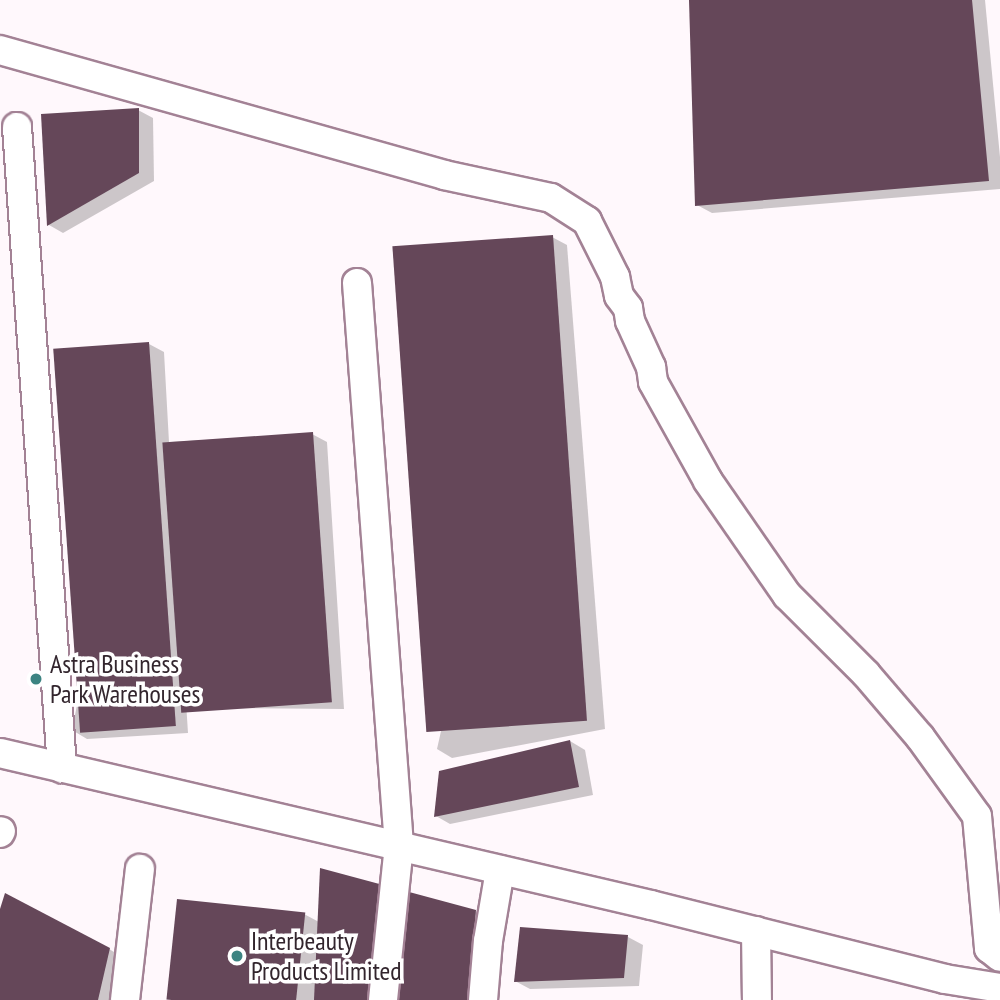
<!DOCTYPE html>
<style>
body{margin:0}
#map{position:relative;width:1000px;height:1000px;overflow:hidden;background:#fff8fc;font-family:"PT Sans Narrow",sans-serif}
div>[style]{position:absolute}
.shadow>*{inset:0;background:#0003}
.building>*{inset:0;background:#654759;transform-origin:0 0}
.roads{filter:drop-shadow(2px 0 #a38295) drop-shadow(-2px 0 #a38295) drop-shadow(0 2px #a38295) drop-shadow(0 -2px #a38295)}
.minor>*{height:28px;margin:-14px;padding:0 14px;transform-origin:14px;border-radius:14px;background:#fff}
.dots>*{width:19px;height:19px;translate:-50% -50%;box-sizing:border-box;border:4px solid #fff;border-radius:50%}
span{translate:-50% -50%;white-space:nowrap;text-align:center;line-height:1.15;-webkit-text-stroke:7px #fff;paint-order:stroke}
.poi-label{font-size:26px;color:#32252d}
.left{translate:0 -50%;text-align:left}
</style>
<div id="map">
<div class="shadow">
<div style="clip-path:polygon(691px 0,985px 0,1000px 157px,1000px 189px,712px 213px,697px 205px)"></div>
<div style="clip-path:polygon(138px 110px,153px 118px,154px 181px,63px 233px,49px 225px,42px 116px)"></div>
<div style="clip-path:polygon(552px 237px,567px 245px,605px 729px,452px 758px,437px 749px)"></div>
<div style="clip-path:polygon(149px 344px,164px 352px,169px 442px,312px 434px,327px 442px,344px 709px,206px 708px,191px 699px,186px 654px,183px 655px,188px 733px,87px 739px,72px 730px)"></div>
<div style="clip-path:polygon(570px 741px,585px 750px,593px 795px,450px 824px,436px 816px)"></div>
<div style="clip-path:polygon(475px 912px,490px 920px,483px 1000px,171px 1000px,304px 914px,319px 922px)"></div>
<div style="clip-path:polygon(0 915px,109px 949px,124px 958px,114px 1000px,0 1000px)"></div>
<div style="clip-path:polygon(628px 937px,643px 945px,639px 986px,530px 989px,515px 981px)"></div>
</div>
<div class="building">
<div style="clip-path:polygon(689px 0,972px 0,989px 181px,695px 206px)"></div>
<div style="clip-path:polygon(139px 108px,139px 173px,47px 226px,41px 114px)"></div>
<div style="left:553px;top:235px;width:487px;height:161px;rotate:86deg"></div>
<div style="left:149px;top:342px;width:385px;height:96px;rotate:86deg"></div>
<div style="left:313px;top:432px;width:271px;height:151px;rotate:86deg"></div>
<div style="clip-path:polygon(570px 740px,579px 787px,434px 817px,439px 771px)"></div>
<div style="clip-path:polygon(320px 868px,476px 910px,468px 1000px,314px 1000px)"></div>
<div style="clip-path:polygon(5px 893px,110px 948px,98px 1000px,0 1000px,0 909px)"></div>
<div style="left:177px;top:899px;width:129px;height:101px;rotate:6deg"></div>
<div style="clip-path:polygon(520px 927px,628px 935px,624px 978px,514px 982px)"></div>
</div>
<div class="roads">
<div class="minor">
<div style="left:0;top:50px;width:461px;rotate:15.7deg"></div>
<div style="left:444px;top:175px;width:109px;rotate:12.1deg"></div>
<div style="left:551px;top:198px;width:43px;rotate:32.6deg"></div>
<div style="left:587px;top:221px;width:63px;rotate:63.4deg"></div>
<div style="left:615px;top:277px;width:19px;rotate:78deg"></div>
<div style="left:619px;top:296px;width:15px;rotate:53deg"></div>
<div style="left:628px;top:308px;width:13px;rotate:81deg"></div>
<div style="left:630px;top:321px;width:51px;rotate:65.5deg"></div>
<div style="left:651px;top:367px;width:15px;rotate:82deg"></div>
<div style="left:653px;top:382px;width:113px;rotate:60.9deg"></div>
<div style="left:708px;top:481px;width:139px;rotate:55.3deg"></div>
<div style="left:787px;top:595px;width:112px;rotate:45deg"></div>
<div style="left:866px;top:674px;width:83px;rotate:49.4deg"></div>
<div style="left:920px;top:737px;width:97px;rotate:54.2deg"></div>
<div style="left:977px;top:816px;width:133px;rotate:84.8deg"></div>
<div style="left:989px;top:948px;width:14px;rotate:39deg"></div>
<div style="left:17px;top:127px;width:643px;rotate:85.98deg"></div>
<div style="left:357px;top:283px;width:564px;rotate:85.73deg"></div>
<div style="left:399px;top:845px;width:156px;rotate:95.9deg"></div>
<div style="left:0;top:753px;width:669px;rotate:13.14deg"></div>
<div style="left:651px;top:905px;width:303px;rotate:14.1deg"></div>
<div style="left:945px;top:979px;width:56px;rotate:9.3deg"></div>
<div style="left:0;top:833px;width:2px;rotate:-63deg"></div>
<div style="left:756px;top:931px;width:69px;rotate:89.2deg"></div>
<div style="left:125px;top:1000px;width:132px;rotate:-83.5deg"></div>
<div style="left:483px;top:1000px;width:59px;rotate:-85.2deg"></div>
<div style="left:488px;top:941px;width:72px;rotate:-80.4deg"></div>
</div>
</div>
<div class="dots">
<div style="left:36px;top:679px;background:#3c8482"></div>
<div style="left:237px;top:956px;background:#3c8482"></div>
</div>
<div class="poi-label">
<span class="left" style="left:50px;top:679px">Astra Business<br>Park Warehouses</span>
<span class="left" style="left:251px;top:956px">Interbeauty<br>Products Limited</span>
</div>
</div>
